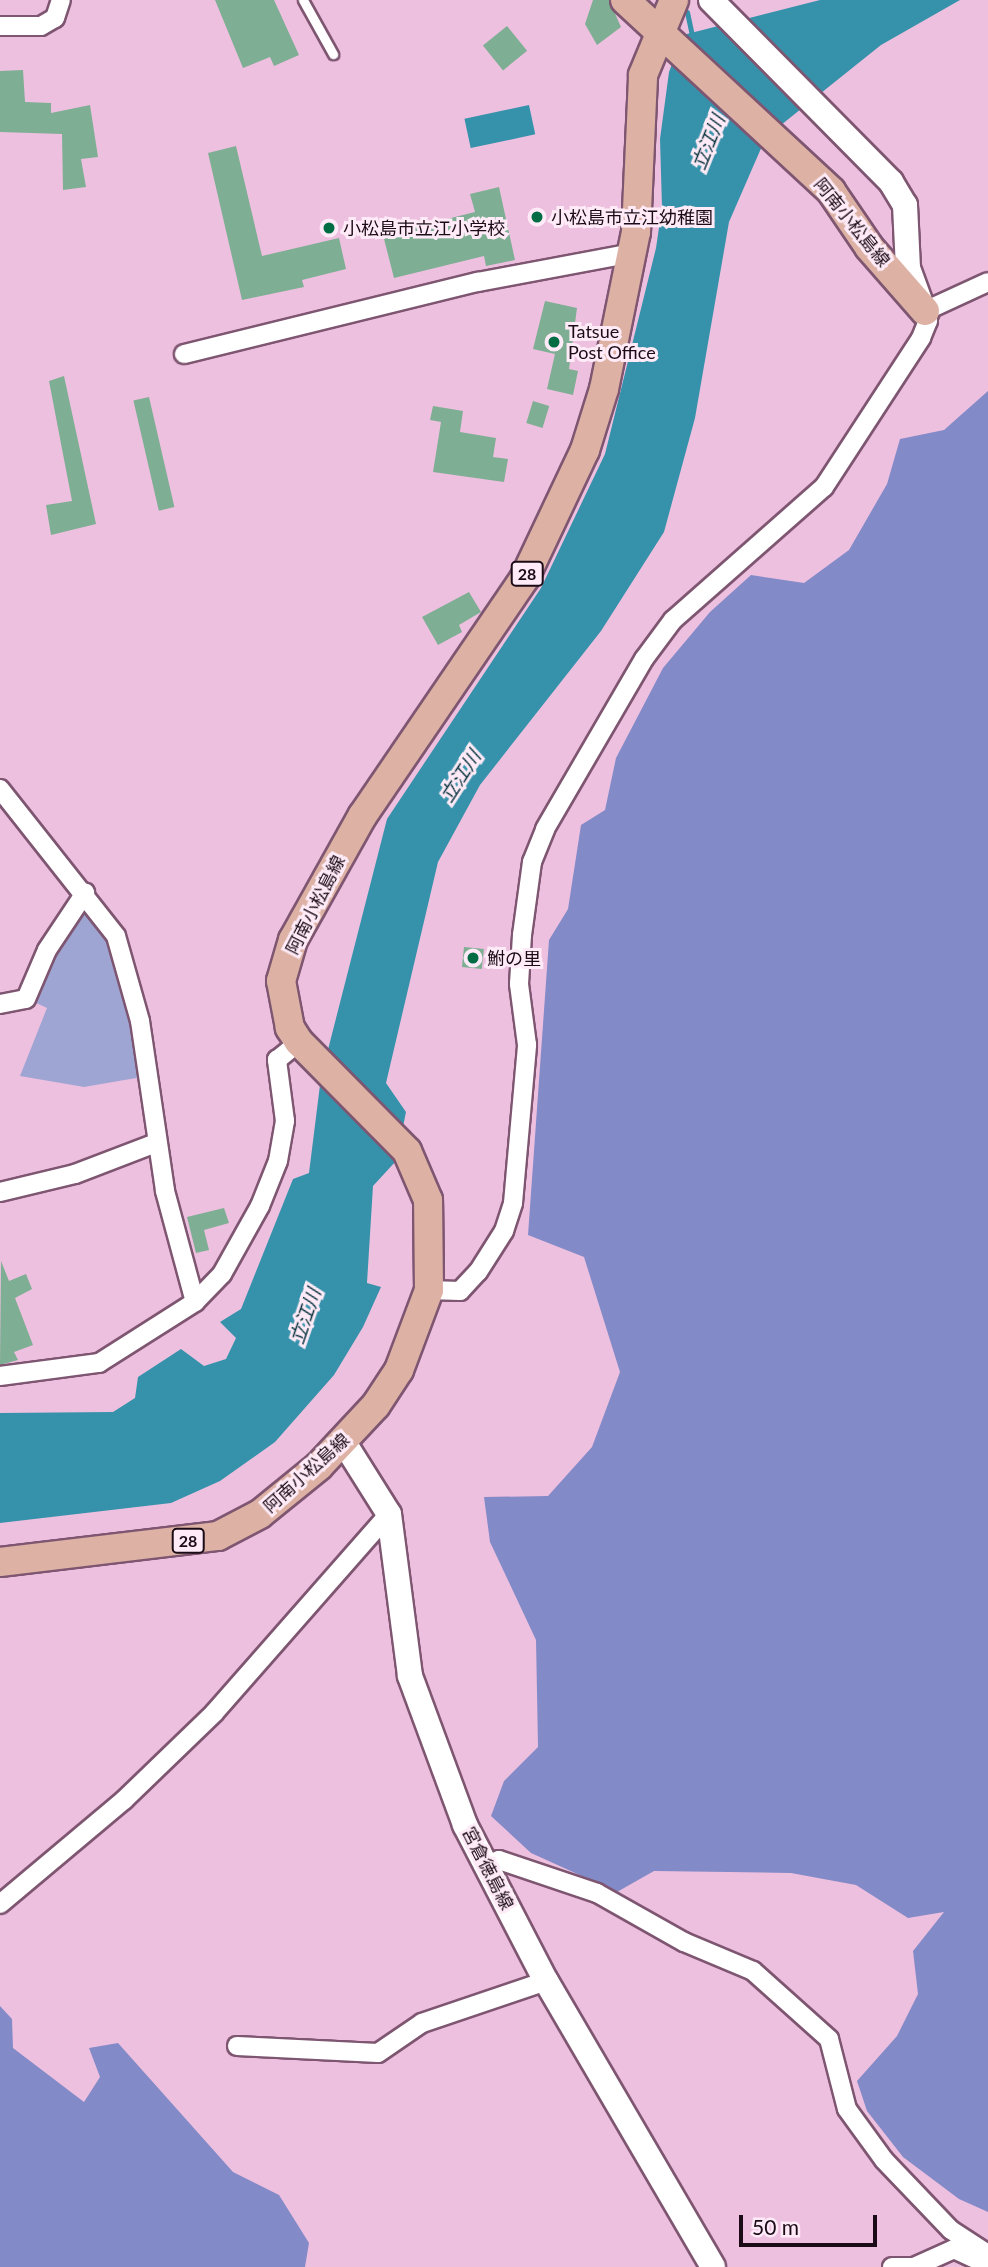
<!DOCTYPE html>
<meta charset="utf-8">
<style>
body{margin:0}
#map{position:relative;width:988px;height:2267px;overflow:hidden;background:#eec0df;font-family:Lato,"Noto Sans JP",sans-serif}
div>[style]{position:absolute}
.green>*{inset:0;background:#9fa5d3}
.forest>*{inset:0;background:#838ac8}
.water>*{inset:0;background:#3692ab;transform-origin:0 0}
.stream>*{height:5px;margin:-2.5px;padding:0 2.5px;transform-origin:2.5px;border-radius:2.5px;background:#3692ab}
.building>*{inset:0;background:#7eae93;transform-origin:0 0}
.roads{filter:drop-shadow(2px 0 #7e5671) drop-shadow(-2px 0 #7e5671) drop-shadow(0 2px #7e5671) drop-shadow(0 -2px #7e5671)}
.lane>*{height:9px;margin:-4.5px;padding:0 4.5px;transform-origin:4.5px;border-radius:4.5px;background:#fff}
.street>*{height:18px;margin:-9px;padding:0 9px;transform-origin:9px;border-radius:9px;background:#fff}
.secondary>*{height:24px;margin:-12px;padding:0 12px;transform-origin:12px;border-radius:12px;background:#fff}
.primary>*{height:28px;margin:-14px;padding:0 14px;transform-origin:14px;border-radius:14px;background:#ddb2a4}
.dots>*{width:19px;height:19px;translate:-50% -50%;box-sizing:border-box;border:4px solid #feebf7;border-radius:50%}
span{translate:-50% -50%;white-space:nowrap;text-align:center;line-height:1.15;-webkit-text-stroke:6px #feebf7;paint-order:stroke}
.shield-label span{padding:2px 5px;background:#feebf7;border:2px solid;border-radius:5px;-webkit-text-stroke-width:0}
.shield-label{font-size:16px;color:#1a0b16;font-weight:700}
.poi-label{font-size:18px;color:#1a0b16}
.left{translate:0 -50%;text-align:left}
.street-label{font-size:18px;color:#1a0b16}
.water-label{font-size:19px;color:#05313c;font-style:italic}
.scale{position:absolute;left:739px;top:2215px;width:138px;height:32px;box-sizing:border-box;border:4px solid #1a0b16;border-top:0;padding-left:9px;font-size:21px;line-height:24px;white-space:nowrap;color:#1a0b16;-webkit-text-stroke:5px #feebf7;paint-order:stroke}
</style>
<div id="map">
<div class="green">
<div style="clip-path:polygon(88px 906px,107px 930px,132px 1010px,142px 1077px,84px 1087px,20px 1076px,47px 1008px,32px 1001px,52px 956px)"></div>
</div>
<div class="forest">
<div style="clip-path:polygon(988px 391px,988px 2212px,959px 2199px,903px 2157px,867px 2111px,857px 2081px,897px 2036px,918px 1994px,913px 1951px,944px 1912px,908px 1918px,856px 1885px,791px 1873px,654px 1871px,617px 1892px,531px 1853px,491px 1816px,504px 1781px,538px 1747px,536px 1640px,490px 1542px,484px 1497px,548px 1496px,592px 1447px,620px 1372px,584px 1257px,528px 1235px,549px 940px,568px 909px,581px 825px,605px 810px,616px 758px,663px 668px,710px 612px,751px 575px,804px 583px,849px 550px,887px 484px,900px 439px,944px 430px)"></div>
<div style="clip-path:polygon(0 2006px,12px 2019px,13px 2048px,84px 2102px,100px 2077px,89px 2048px,118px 2043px,233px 2172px,279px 2195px,309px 2243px,305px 2267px,0 2267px)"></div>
</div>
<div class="water">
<div style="clip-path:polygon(820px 0,960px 0,881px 45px,766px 137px,729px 222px,695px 418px,664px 532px,601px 631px,480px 785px,438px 862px,386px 1083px,406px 1112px,396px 1161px,373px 1186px,367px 1283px,381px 1287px,363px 1327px,334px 1375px,275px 1442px,220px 1481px,171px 1503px,0 1523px,0 1413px,113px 1412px,135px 1398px,138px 1377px,181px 1349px,204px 1366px,226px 1359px,236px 1338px,220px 1322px,241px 1309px,293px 1179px,309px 1173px,321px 1077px,387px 819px,541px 588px,605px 454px,656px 248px,662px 207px,660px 139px,669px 72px,683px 35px)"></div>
<div style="left:529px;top:105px;width:30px;height:66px;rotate:78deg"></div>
</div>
<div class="stream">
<div style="left:687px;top:12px;width:29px;rotate:78deg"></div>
</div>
<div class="building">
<div style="clip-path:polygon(215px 0,274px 0,299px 55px,274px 66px,270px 57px,243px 68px)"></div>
<div style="clip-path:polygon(593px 0,609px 0,621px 27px,597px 45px,585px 24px)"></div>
<div style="left:507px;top:26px;width:32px;height:31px;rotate:51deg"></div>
<div style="clip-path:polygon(23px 70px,25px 102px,51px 103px,51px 113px,90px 105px,98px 157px,81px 159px,86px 187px,63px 190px,62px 134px,0 132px,0 71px)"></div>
<div style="clip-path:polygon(236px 146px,262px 256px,339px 238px,346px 269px,302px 280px,304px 287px,242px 300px,208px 153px)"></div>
<div style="clip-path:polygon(499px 187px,515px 260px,486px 266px,484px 256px,394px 278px,383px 235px,475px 212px,470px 194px)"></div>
<div style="clip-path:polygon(545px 301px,577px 308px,569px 369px,578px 371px,573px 395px,547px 389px,555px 354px,533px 349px)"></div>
<div style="clip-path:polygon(64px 376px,96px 524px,51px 535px,46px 505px,72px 501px,49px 381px)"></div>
<div style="left:149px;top:397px;width:113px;height:16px;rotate:77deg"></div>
<div style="left:533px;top:401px;width:17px;height:23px;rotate:17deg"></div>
<div style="clip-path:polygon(433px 406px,463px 411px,460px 432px,496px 438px,493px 457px,508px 459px,504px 482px,433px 472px,441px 422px,430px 420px)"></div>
<div style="clip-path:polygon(469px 592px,481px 612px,459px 625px,462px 632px,438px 645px,422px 617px)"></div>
<div style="left:464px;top:947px;width:20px;height:20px;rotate:6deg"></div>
<div style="clip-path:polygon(224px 1208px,229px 1223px,204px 1230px,209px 1250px,196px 1253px,187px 1217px)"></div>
<div style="clip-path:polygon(1px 1261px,9px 1281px,26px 1274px,32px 1289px,15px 1298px,33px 1345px,14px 1352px,18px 1360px,0 1365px)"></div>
</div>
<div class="roads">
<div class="lane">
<div style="left:303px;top:0;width:62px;rotate:60.9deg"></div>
</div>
<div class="street">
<div style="left:0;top:26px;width:41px"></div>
<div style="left:41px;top:26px;width:16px;rotate:-30deg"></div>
<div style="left:55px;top:18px;width:19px;rotate:-72deg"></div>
<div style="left:184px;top:354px;width:303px;rotate:-13.8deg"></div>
<div style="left:478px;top:282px;width:153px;rotate:-10.6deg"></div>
<div style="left:0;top:789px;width:187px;rotate:51.7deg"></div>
<div style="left:116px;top:936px;width:88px;rotate:74.2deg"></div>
<div style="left:140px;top:1021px;width:172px;rotate:81.6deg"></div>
<div style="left:165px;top:1191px;width:115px;rotate:74.9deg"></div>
<div style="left:0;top:1004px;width:26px;rotate:-11deg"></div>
<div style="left:26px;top:999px;width:53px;rotate:-66.8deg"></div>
<div style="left:47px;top:950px;width:69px;rotate:-56.3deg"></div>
<div style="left:0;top:1192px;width:77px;rotate:-13.5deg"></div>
<div style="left:75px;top:1174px;width:87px;rotate:-20.9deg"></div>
<div style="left:429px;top:1290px;width:31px;rotate:2deg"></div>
<div style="left:460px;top:1291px;width:26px;rotate:-47deg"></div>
<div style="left:478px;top:1272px;width:49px;rotate:-57.6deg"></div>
<div style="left:504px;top:1231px;width:29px;rotate:-72deg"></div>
<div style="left:513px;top:1203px;width:159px;rotate:-84.9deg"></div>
<div style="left:527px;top:1045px;width:62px;rotate:-97.5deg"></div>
<div style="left:519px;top:984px;width:49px;rotate:-86.5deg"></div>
<div style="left:522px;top:935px;width:74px;rotate:-82.2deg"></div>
<div style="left:532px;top:862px;width:35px;rotate:-68deg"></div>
<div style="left:545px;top:829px;width:197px;rotate:-59.8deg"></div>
<div style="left:644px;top:659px;width:49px;rotate:-53.4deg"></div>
<div style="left:673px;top:620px;width:201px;rotate:-41.4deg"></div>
<div style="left:824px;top:487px;width:178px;rotate:-56.9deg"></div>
<div style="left:921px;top:338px;width:18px;rotate:-68deg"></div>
<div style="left:928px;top:321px;width:10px;rotate:-107deg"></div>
<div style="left:925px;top:311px;width:69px;rotate:-24.7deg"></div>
<div style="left:0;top:1376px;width:100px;rotate:-7.5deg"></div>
<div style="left:99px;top:1363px;width:114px;rotate:-32.4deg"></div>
<div style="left:195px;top:1302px;width:39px;rotate:-46deg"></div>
<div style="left:222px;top:1274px;width:78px;rotate:-60.8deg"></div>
<div style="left:260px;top:1206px;width:48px;rotate:-68.2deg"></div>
<div style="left:278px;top:1161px;width:41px;rotate:-80.1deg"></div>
<div style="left:285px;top:1121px;width:62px;rotate:-97.5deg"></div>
<div style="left:277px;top:1060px;width:28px;rotate:-39deg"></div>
<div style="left:485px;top:1866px;width:15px;rotate:-23deg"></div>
<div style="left:499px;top:1860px;width:103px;rotate:18.6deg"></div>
<div style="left:597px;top:1893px;width:100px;rotate:29.4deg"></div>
<div style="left:684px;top:1942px;width:75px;rotate:22.8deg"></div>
<div style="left:753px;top:1971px;width:102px;rotate:41.8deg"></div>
<div style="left:829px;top:2039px;width:72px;rotate:75.6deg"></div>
<div style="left:847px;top:2109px;width:63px;rotate:54deg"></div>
<div style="left:884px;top:2160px;width:97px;rotate:46.3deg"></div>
<div style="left:951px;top:2230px;width:44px;rotate:33deg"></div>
<div style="left:0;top:1904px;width:162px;rotate:-40deg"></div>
<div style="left:124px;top:1800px;width:125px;rotate:-44deg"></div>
<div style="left:214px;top:1713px;width:265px;rotate:-48.7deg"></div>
<div style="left:237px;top:2046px;width:141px;rotate:2.8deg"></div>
<div style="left:378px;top:2053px;width:53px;rotate:-34.3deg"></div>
<div style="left:422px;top:2023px;width:131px;rotate:-18.7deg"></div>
<div style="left:892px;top:2267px;width:22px"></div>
<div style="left:914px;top:2267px;width:44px;rotate:-24.2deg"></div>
<div style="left:954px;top:2249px;width:38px;rotate:25deg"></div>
</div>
<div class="secondary">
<div style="left:711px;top:0;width:256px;rotate:45.3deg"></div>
<div style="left:891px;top:182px;width:27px;rotate:59deg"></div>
<div style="left:905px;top:205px;width:63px;rotate:87.3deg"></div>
<div style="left:908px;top:268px;width:35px;rotate:70deg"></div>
<div style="left:343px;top:1441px;width:86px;rotate:57.8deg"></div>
<div style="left:389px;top:1514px;width:163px;rotate:82.6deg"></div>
<div style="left:410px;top:1676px;width:159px;rotate:69.7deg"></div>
<div style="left:465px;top:1825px;width:176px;rotate:62.6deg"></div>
<div style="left:546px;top:1981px;width:331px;rotate:59.7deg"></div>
</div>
<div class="primary">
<div style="left:625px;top:0;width:281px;rotate:42.8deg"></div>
<div style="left:831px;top:191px;width:68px;rotate:55.8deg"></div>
<div style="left:869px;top:247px;width:85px;rotate:48.8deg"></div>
<div style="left:0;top:1562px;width:220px;rotate:-6.8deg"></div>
<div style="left:218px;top:1536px;width:47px;rotate:-27.6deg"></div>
<div style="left:260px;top:1514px;width:76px;rotate:-39.1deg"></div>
<div style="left:319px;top:1466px;width:83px;rotate:-46.9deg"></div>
<div style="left:376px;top:1405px;width:42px;rotate:-56.7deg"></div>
<div style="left:399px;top:1370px;width:85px;rotate:-69.4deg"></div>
<div style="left:429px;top:1290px;width:90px;rotate:-90.6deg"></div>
<div style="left:428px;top:1200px;width:53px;rotate:-113.2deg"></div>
<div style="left:407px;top:1151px;width:153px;rotate:-134.7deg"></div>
<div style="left:299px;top:1042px;width:17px;rotate:-123deg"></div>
<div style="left:290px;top:1028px;width:48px;rotate:-100.8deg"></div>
<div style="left:281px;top:981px;width:43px;rotate:-73.7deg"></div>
<div style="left:293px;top:940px;width:143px;rotate:-60.8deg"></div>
<div style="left:363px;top:815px;width:286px;rotate:-55.7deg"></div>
<div style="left:524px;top:579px;width:143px;rotate:-64.7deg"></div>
<div style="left:585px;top:450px;width:64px;rotate:-72.7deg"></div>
<div style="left:604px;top:389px;width:160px;rotate:-78.5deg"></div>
<div style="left:636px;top:232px;width:157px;rotate:-87.4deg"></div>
<div style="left:643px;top:75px;width:81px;rotate:-67.5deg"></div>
</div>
</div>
<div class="dots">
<div style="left:537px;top:217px;background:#006c43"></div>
<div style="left:329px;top:228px;background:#006c43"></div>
<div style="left:554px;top:342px;background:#006c43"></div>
<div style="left:473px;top:958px;background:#006c43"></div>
</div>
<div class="shield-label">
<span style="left:527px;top:574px">28</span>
<span style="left:188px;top:1541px">28</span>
</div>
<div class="poi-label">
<span class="left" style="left:551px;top:217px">小松島市立江幼稚園</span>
<span class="left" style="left:343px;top:228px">小松島市立江小学校</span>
<span class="left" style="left:568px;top:342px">Tatsue<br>Post Office</span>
<span class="left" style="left:487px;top:958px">鮒の里</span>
</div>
<div class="street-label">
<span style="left:852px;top:222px;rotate:51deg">阿南小松島線</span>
<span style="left:315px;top:905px;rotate:-63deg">阿南小松島線</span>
<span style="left:306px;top:1473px;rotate:-42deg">阿南小松島線</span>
<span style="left:488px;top:1868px;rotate:63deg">宮倉徳島線</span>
</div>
<div class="water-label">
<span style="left:708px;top:142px;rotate:-68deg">立江川</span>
<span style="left:460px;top:776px;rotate:-57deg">立江川</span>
<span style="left:305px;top:1316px;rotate:-71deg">立江川</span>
</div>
<div class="scale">50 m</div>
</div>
